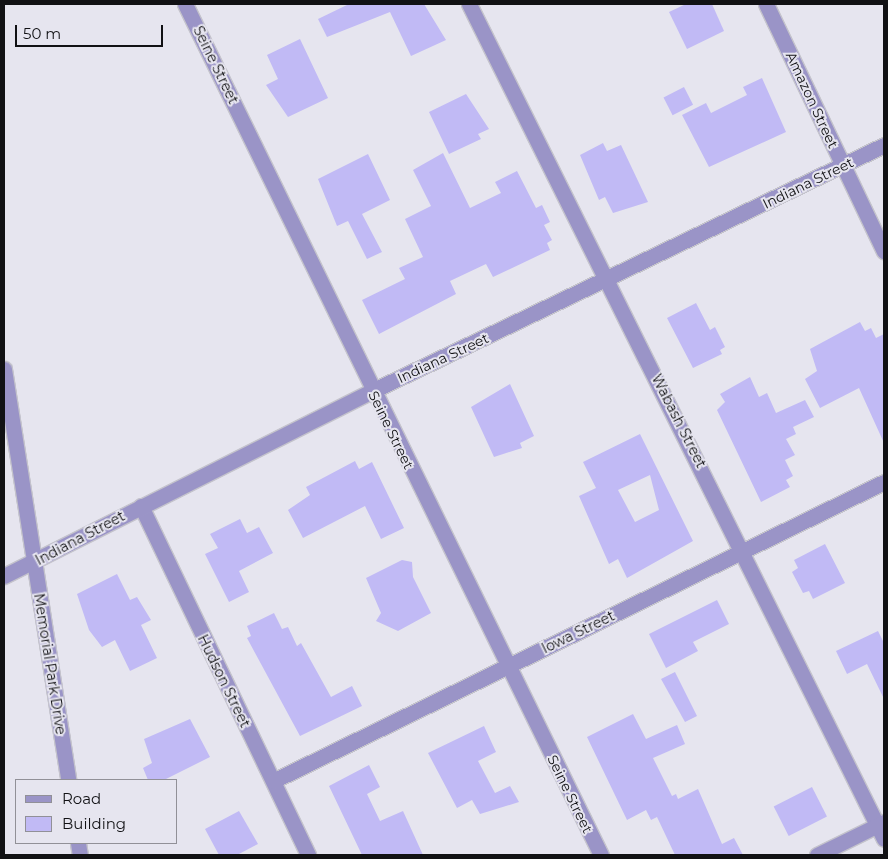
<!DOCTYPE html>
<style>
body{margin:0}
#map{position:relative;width:888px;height:859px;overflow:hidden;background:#e6e5ef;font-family:Montserrat,sans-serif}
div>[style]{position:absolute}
.building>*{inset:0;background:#c1baf5;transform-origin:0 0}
.roads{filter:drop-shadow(1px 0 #c4c3cc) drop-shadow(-1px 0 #c4c3cc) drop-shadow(0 1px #c4c3cc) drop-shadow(0 -1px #c4c3cc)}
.street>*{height:15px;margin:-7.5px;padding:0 7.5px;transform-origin:7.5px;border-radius:7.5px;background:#9a94c7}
span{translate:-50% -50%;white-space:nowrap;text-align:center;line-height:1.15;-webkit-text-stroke:4px #e6e5ef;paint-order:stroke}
.street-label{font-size:14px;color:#111114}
.frame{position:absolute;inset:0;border:5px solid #111114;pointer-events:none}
.legend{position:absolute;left:15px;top:779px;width:162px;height:65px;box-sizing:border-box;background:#e6e5ef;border:1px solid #919097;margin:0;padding:6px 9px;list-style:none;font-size:15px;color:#111114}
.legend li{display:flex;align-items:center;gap:10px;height:25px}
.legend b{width:25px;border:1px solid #919097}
.scale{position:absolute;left:15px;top:25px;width:148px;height:22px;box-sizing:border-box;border:2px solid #111114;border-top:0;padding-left:6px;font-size:15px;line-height:18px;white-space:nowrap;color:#111114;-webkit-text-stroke:4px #e6e5ef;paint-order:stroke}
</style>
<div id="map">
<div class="building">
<div style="clip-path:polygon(349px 4px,424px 4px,446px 40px,411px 56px,390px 12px,327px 37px,318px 19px)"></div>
<div style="clip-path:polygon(686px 4px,712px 4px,724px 31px,687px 49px,669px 12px)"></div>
<div style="clip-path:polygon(300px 39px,328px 98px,288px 117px,266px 85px,278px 79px,267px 55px)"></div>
<div style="clip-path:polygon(762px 78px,786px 132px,709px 167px,682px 115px,706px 103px,711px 113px,747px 95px,743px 87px)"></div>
<div style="left:684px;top:87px;width:20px;height:23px;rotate:63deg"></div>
<div style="clip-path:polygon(466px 94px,489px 129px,478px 134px,481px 139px,449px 154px,429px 112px)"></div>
<div style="clip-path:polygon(603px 143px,607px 151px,621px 145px,648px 202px,613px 213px,605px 197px,599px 200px,580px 155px)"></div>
<div style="clip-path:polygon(443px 153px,470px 208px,501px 193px,495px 182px,517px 171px,536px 208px,542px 205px,550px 222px,544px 225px,552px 240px,547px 243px,550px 250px,493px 277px,486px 264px,450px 281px,456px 294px,379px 334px,362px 300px,405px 279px,399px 268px,423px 257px,405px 219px,431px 206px,413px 170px)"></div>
<div style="clip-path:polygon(368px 154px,390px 200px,362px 214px,382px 252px,367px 259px,348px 221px,337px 226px,318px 179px)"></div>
<div style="clip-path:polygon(696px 303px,710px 330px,715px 327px,725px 347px,720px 350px,722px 354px,693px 368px,667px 318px)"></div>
<div style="clip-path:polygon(860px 322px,865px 331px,871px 328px,876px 338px,884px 334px,884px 443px,859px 388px,820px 408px,805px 379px,817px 371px,810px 349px)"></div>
<div style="clip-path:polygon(750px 377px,759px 397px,767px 393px,776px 413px,805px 400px,814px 417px,793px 427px,796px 434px,786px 439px,795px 455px,785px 460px,793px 476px,786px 480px,790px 487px,761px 502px,717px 410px,725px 402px,720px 394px)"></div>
<div style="clip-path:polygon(510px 384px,534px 436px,520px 443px,522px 448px,494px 457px,471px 407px)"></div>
<div style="clip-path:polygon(evenodd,640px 434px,693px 541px,627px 578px,618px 559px,609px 564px,579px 496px,596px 488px,583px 462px,640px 434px,650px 475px,659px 510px,635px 522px,618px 490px,650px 475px)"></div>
<div style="clip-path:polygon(355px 461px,359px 469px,372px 462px,404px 528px,381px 539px,365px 506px,303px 538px,288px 510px,310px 495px,306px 487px)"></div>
<div style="clip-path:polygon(240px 519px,247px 533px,259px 527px,273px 553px,239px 571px,249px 592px,229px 602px,205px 554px,218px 548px,210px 534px)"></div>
<div style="clip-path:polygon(825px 544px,845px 583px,813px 599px,809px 591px,803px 593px,792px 572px,798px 568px,794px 560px)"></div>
<div style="clip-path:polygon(402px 560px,412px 562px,413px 577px,431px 613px,398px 631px,376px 621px,381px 613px,366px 578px)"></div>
<div style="clip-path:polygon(117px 574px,130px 600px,137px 597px,151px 620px,141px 625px,157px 658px,130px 671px,115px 640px,102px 647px,89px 630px,77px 594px)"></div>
<div style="clip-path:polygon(717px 600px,729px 624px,693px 642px,698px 651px,666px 668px,649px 634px)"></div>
<div style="clip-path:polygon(274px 613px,282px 629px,288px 627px,297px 646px,301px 643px,331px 697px,352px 686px,362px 706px,300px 736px,247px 638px,251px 636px,247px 626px)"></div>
<div style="clip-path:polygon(878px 631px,884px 643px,884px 699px,867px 664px,847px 674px,836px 651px)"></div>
<div style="clip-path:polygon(675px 672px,697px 716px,685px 722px,661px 679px)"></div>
<div style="clip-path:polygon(633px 714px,646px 739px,677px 725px,685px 744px,653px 758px,672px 796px,676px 794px,678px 799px,698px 789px,722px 844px,734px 838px,743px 855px,675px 855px,657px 817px,651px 820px,646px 810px,627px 820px,587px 737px)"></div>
<div style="clip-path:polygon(190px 719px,210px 757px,164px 780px,148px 780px,143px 768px,152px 763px,144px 739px)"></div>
<div style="clip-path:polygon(484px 726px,496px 752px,478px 761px,495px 793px,510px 786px,519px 802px,480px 814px,472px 800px,457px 808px,428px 753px)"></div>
<div style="clip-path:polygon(369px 765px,380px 787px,367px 794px,380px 821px,403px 811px,423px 855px,362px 855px,329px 786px)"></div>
<div style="left:812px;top:787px;width:33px;height:43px;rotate:63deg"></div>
<div style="clip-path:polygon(239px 811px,258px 844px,237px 855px,219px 855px,205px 829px)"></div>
</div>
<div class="roads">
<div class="street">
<div style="left:185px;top:4px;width:947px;rotate:63.95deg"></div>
<div style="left:469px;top:4px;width:932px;rotate:63.57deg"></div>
<div style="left:766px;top:4px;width:274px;rotate:64.5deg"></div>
<div style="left:4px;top:369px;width:416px;rotate:81.1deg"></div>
<div style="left:141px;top:506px;width:387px;rotate:64.4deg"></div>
<div style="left:4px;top:576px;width:412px;rotate:-26.7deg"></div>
<div style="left:372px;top:391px;width:568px;rotate:-25.66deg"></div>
<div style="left:273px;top:781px;width:680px;rotate:-26.08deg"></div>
<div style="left:78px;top:843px;width:12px;rotate:81deg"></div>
<div style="left:817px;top:855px;width:75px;rotate:-26.2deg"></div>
</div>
</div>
<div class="street-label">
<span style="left:216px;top:65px;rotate:64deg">Seine Street</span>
<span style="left:812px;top:100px;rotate:65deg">Amazon Street</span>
<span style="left:808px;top:183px;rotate:-26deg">Indiana Street</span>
<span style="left:443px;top:358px;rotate:-25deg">Indiana Street</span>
<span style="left:679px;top:421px;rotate:63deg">Wabash Street</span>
<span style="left:391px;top:430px;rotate:64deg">Seine Street</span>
<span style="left:80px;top:538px;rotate:-28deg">Indiana Street</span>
<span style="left:578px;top:632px;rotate:-26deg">Iowa Street</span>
<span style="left:50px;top:664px;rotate:81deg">Memorial Park Drive</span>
<span style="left:224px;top:681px;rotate:64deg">Hudson Street</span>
<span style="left:570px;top:794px;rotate:64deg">Seine Street</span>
</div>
<div class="frame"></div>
<ul class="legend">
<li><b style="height:6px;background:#9a94c7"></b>Road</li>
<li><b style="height:14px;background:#c1baf5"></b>Building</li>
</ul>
<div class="scale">50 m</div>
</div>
